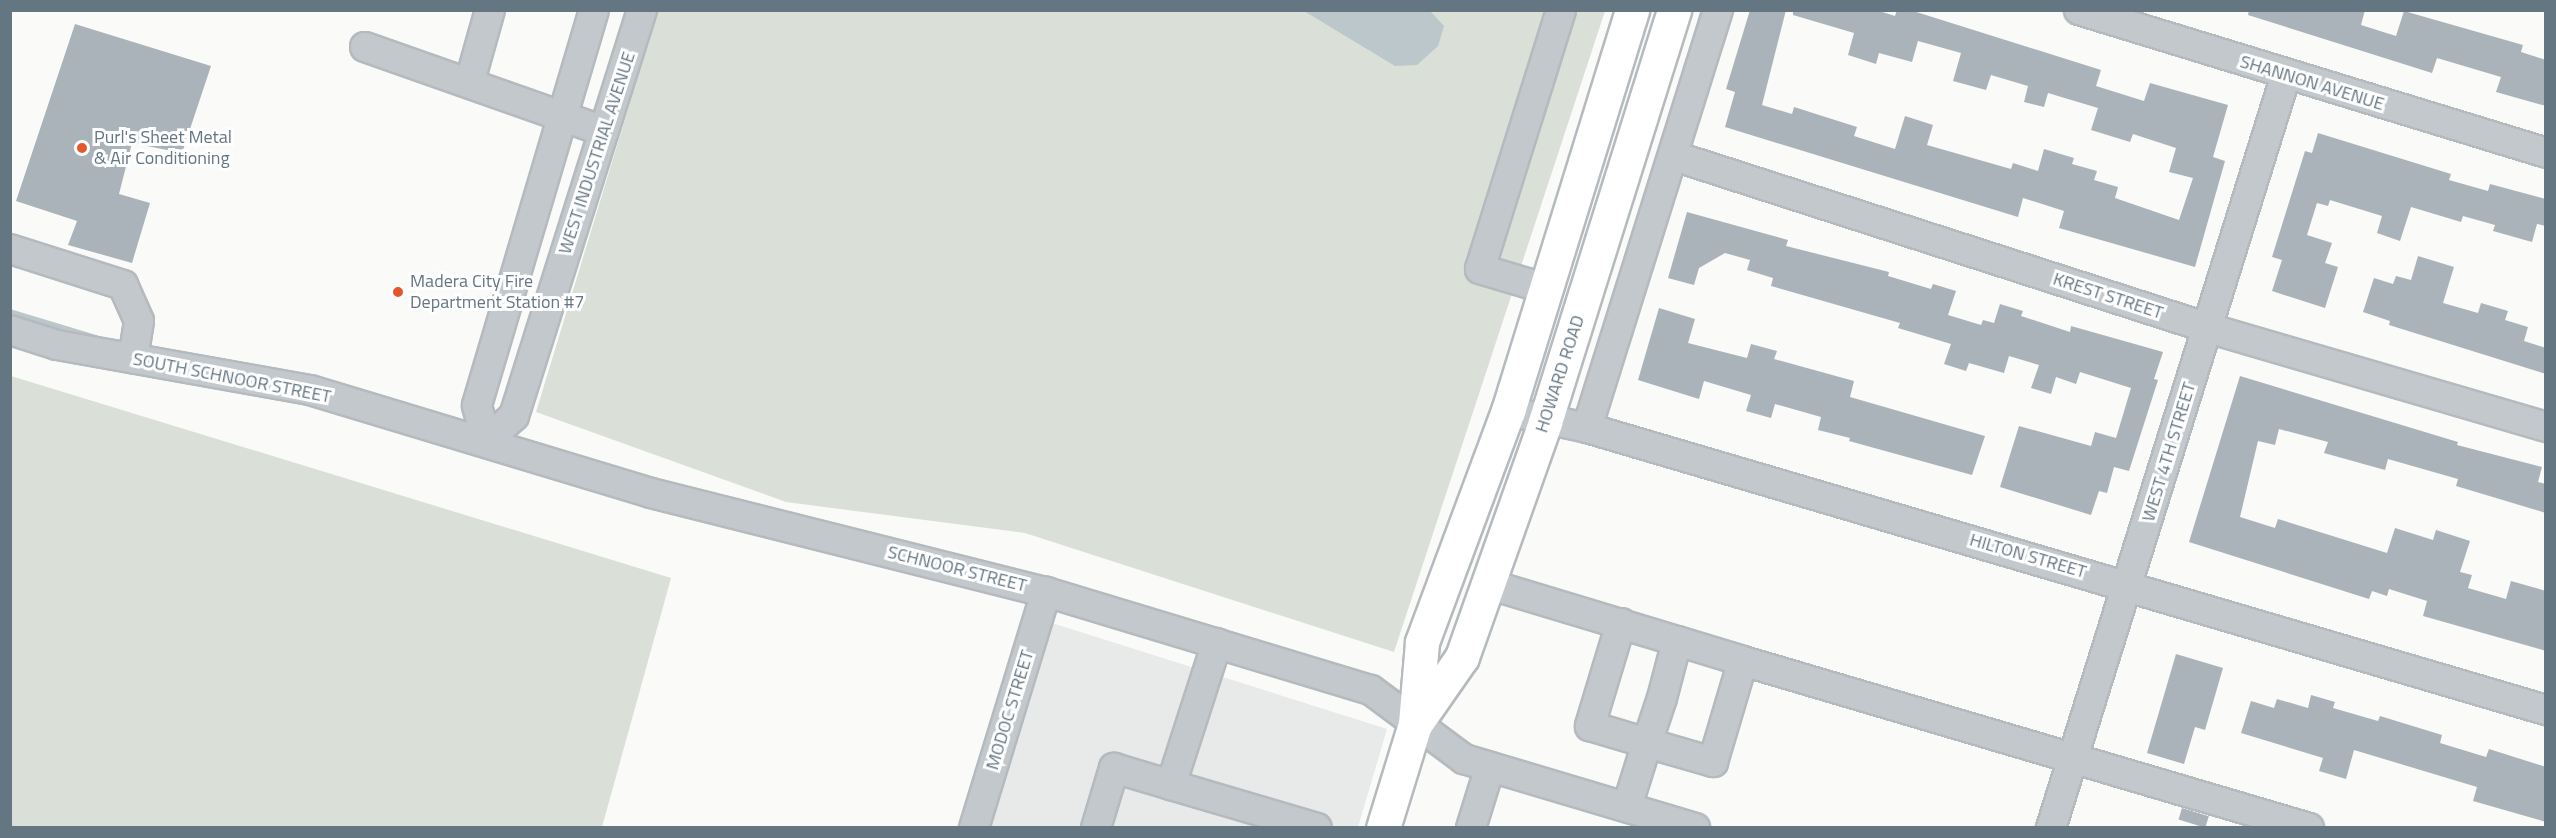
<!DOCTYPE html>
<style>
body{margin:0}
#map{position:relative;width:2556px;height:838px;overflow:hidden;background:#fafaf8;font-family:"Titillium Web",sans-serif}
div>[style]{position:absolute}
.built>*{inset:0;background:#e8e9e9}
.green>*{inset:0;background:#dadfd7}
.water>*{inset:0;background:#bbc7cb}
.stream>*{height:6px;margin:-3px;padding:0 3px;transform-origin:3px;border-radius:3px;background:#bbc7cb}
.building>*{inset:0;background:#aab3b9;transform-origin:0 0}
.roads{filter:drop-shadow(2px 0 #b5babe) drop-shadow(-2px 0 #b5babe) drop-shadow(0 2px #b5babe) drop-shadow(0 -2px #b5babe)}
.minor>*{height:28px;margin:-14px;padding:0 14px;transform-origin:14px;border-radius:14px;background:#c3c8cc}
.major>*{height:33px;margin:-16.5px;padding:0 16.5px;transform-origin:16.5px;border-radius:16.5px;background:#fff}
.dots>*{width:16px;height:16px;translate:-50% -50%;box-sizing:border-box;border:3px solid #fff;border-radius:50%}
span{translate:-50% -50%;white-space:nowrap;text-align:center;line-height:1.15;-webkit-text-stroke:6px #fff;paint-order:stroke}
.street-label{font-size:18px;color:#657683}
.poi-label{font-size:18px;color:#657683}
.left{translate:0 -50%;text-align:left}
.frame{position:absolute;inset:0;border:12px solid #657683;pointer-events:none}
</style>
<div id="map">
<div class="built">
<div style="clip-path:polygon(1052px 623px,1387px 729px,1358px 827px,988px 828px)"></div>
</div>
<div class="green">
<div style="clip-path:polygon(658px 11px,1605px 11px,1394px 652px,1025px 533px,786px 502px,536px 412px)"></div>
<div style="clip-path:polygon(11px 376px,671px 578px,602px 827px,11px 827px)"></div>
</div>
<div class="water">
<div style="clip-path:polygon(1304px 11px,1430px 11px,1444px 26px,1438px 46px,1417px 65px,1395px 66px)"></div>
</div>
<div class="stream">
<div style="left:10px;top:312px;width:90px;rotate:16.8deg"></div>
</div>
<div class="building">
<div style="clip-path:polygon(1750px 10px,1786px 10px,1762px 105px,1792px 114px,1794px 107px,1857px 127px,1854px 136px,1895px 149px,1905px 116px,1933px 125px,1927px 145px,2011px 169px,2013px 163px,2038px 171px,2044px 149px,2074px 158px,2072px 164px,2097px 171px,2094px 180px,2118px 187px,2115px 198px,2179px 220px,2193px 178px,2169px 172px,2176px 148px,2133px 134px,2130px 142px,2091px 130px,2098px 108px,2048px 93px,2044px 107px,2024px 102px,2028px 86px,1991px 75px,1986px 90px,1953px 81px,1961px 53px,1918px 41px,1912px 62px,1879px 53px,1876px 64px,1848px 55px,1854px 33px,1793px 15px,1793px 10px,1876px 10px,1895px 16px,1897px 10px,1910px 10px,2101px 70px,2096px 86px,2144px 101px,2150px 83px,2228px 105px,2213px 157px,2225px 161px,2195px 267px,2059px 228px,2064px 211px,2023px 198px,2018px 217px,1725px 127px,1735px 92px,1726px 89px)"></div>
<div style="clip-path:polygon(2249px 10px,2365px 10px,2361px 25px,2396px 36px,2404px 11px,2523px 45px,2521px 52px,2546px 60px,2546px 106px,2496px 92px,2501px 77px,2437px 58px,2432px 73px,2248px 15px)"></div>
<div style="clip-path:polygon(75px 24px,211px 66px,182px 153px,132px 143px,119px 194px,150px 203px,132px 263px,68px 245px,77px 221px,16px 201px)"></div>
<div style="clip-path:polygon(2318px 133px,2451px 174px,2449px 180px,2488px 191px,2490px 184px,2546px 199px,2546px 226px,2537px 224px,2532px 242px,2493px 231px,2495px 225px,2463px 216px,2461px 222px,2411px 207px,2400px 241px,2377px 233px,2382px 216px,2330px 200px,2328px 206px,2317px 203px,2307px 235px,2332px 243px,2325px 263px,2338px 267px,2325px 308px,2272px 291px,2282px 260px,2272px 257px,2305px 151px,2312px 153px)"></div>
<div style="clip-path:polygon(1687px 212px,1788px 240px,1786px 246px,1889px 272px,1888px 276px,1931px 289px,1933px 284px,1956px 291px,1948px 315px,1981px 325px,1983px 320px,1994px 323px,2000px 304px,2023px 311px,2021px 316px,2070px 332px,2071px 326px,2163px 352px,2154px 379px,2158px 380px,2129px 471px,2114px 467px,2107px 493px,2099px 491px,2091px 515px,2000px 487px,2019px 426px,2091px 446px,2095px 432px,2116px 438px,2131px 388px,2080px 372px,2076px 384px,2056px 377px,2051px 394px,2031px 388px,2039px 365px,2009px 356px,2004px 373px,1969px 363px,1966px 371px,1944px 364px,1951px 344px,1898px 328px,1900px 323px,1771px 286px,1773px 278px,1747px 270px,1750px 260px,1725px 253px,1699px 268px,1694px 285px,1668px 278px)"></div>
<div style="clip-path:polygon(2418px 256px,2454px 267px,2443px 303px,2478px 313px,2481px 303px,2508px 311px,2505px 320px,2528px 327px,2524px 341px,2546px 348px,2546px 374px,2389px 325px,2390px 321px,2363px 312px,2374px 278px,2393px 284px,2396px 276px,2411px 280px)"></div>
<div style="clip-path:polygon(1659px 308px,1695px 319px,1688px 343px,1747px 358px,1751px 344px,1777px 351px,1774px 359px,1854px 381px,1850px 397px,1985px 436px,1972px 475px,1849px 441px,1850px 438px,1818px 430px,1821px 417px,1775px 404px,1771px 418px,1746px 411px,1751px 395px,1704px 381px,1699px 399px,1638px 380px)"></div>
<div style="clip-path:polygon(2240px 376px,2458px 442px,2457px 445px,2542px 467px,2538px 482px,2546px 484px,2546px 513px,2456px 486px,2458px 479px,2388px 459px,2385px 470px,2324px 453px,2328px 442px,2279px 429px,2275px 445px,2258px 441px,2240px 517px,2275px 528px,2278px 519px,2387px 553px,2395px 528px,2433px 540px,2436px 530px,2470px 541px,2460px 572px,2472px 575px,2468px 588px,2506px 599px,2511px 581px,2546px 591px,2546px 651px,2423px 616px,2427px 601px,2389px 589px,2387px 596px,2372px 591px,2369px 599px,2189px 542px)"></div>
<div style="clip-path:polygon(2176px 654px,2223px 668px,2205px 730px,2195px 727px,2184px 764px,2147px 753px)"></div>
<div style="clip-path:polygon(2311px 695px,2335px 702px,2333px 708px,2378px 721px,2380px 716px,2442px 735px,2440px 743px,2486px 757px,2489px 749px,2546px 767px,2546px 822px,2473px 801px,2477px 787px,2354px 750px,2346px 779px,2319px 771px,2323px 758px,2241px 733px,2251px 701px,2274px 708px,2277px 699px,2308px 708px)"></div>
<div style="left:2182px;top:808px;width:28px;height:12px;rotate:17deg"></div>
</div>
<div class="roads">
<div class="minor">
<div style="left:2079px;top:10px;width:488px;rotate:17deg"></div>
<div style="left:365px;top:47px;width:253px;rotate:19.4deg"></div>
<div style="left:470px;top:81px;width:74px;rotate:-74.3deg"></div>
<div style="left:1674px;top:156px;width:561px;rotate:17.85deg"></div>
<div style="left:2208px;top:328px;width:352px;rotate:16.3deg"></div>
<div style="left:10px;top:249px;width:119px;rotate:17.7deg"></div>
<div style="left:123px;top:285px;width:39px;rotate:66deg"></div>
<div style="left:139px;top:321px;width:38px;rotate:99deg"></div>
<div style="left:1547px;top:289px;width:70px;rotate:-163.4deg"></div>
<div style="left:1480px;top:269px;width:271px;rotate:-72.6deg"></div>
<div style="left:10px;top:330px;width:49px;rotate:17.7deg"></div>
<div style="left:57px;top:345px;width:257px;rotate:10.1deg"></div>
<div style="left:310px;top:390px;width:356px;rotate:16.8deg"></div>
<div style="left:651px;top:493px;width:407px;rotate:14.1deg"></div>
<div style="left:1046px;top:592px;width:339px;rotate:16.8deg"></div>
<div style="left:1371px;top:690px;width:116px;rotate:36.6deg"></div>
<div style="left:1464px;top:759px;width:241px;rotate:16.6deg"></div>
<div style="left:1508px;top:411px;width:81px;rotate:12.1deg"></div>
<div style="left:1587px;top:428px;width:1000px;rotate:16.39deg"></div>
<div style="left:1587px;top:428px;width:438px;rotate:-72.6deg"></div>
<div style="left:487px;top:441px;width:37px;rotate:-43deg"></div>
<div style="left:514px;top:416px;width:426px;rotate:-72.5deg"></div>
<div style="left:487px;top:441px;width:37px;rotate:-106deg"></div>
<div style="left:477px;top:405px;width:412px;rotate:-73.5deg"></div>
<div style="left:1488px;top:584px;width:197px;rotate:16.8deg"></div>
<div style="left:1621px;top:623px;width:108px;rotate:106.8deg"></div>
<div style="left:1590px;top:726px;width:59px;rotate:16.6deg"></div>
<div style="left:1647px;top:743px;width:69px;rotate:16.1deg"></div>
<div style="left:1713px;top:762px;width:105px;rotate:-73.5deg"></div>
<div style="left:1743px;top:661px;width:69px;rotate:-163.1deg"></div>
<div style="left:1677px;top:641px;width:59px;rotate:104.7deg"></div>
<div style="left:1662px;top:698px;width:47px;rotate:108.4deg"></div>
<div style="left:1647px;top:743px;width:67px;rotate:107.4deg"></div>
<div style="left:1743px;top:661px;width:590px;rotate:16.44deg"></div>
<div style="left:1171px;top:785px;width:152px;rotate:16.4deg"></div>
<div style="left:974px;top:828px;width:247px;rotate:-73deg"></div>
<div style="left:1096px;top:828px;width:63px;rotate:-73.3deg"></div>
<div style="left:1114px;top:768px;width:59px;rotate:16.6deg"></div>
<div style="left:1171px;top:785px;width:149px;rotate:-72.1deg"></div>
<div style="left:1471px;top:828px;width:64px;rotate:-72.7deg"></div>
<div style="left:2051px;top:828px;width:789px;rotate:-72.67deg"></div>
</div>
<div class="major">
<div style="left:1416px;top:723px;width:80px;rotate:-55.1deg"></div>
<div style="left:1462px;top:657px;width:249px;rotate:-70.5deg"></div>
<div style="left:1545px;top:422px;width:432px;rotate:-72.6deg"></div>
<div style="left:1383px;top:828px;width:109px;rotate:-72.9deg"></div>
<div style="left:1415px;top:724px;width:82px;rotate:-85.1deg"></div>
<div style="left:1422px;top:642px;width:246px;rotate:-69.6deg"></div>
<div style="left:1508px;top:411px;width:420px;rotate:-72.8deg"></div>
</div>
</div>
<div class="dots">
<div style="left:82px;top:148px;background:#e4572e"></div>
<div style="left:398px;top:292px;background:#e4572e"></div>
</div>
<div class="street-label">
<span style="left:2312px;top:83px;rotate:17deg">SHANNON AVENUE</span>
<span style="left:597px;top:153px;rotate:-72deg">WEST INDUSTRIAL AVENUE</span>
<span style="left:2108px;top:296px;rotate:18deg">KREST STREET</span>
<span style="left:1560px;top:374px;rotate:-72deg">HOWARD ROAD</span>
<span style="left:232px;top:378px;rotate:11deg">SOUTH SCHNOOR STREET</span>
<span style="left:2169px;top:452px;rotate:-73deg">WEST 4TH STREET</span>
<span style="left:2028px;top:556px;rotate:16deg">HILTON STREET</span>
<span style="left:957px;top:569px;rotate:14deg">SCHNOOR STREET</span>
<span style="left:1010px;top:710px;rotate:-73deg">MODOC STREET</span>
</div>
<div class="poi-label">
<span class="left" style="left:94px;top:148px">Purl's Sheet Metal<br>&amp; Air Conditioning</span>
<span class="left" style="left:410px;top:292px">Madera City Fire<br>Department Station #7</span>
</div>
<div class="frame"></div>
</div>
